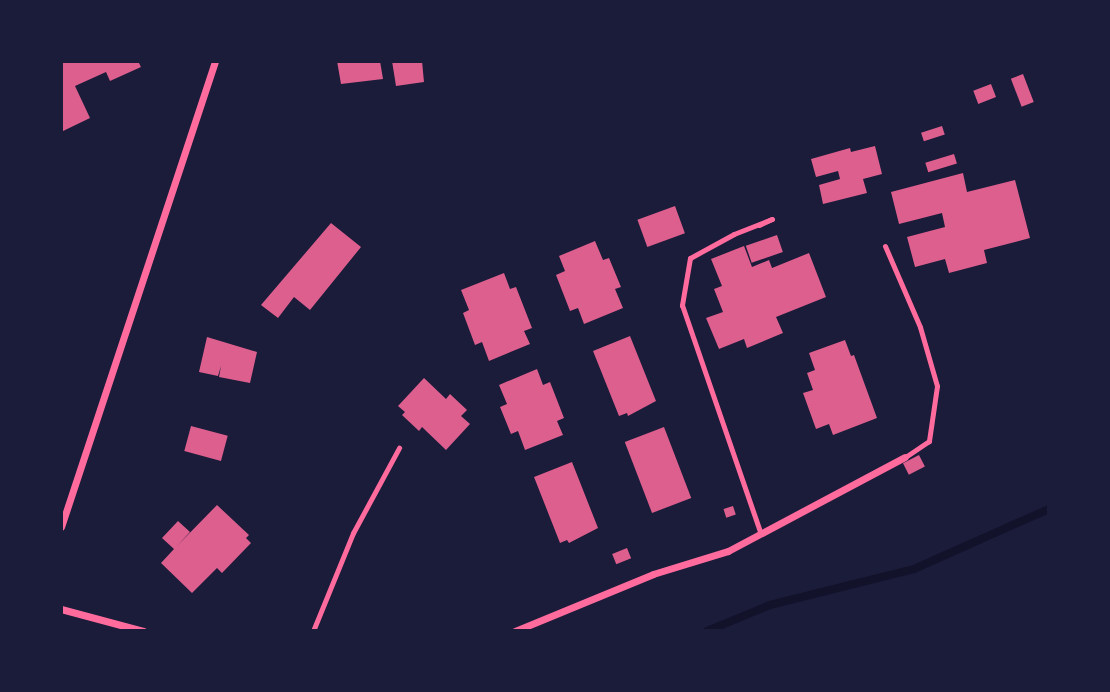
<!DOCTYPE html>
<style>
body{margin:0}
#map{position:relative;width:1110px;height:692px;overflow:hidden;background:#1b1b3a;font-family:Arial,sans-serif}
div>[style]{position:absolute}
.stream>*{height:8px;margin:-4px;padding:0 4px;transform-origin:4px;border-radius:4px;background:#12122b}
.building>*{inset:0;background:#dd5f8e;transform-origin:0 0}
.service>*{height:5px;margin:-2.5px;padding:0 2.5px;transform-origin:2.5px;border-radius:2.5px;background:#ff6b9d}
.minor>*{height:7px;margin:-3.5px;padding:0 3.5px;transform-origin:3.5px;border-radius:3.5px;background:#ff6b9d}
span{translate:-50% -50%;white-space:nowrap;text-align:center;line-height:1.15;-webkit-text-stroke:6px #1b1b3a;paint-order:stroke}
.frame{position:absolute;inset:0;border:63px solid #1b1b3a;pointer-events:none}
</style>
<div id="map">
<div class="stream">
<div style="left:707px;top:631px;width:68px;rotate:-22.4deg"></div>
<div style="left:770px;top:605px;width:148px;rotate:-14deg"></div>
<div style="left:914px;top:569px;width:148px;rotate:-24deg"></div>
</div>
<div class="building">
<div style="clip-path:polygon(61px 61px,138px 61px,141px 67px,110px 81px,106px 72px,75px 86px,90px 118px,61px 132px)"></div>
<div style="clip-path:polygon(337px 61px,380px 61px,383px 79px,341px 84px)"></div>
<div style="clip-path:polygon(392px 61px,422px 61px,424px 82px,396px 86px)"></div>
<div style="left:1023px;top:74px;width:30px;height:13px;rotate:69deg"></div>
<div style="left:991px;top:84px;width:14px;height:19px;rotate:69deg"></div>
<div style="left:942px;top:126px;width:9px;height:22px;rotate:72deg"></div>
<div style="clip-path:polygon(875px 146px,882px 174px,863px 179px,867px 193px,823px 204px,819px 185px,840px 179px,838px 171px,816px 177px,811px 159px,850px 148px,851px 152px)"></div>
<div style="left:954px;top:154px;width:10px;height:30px;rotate:73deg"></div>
<div style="clip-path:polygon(963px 173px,967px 192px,1015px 180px,1030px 238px,984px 250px,987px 263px,949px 273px,945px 259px,915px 267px,907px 237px,945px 227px,942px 213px,899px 224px,891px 192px)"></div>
<div style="left:675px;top:206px;width:29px;height:40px;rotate:70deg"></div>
<div style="clip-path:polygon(331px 223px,361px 247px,310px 310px,294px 297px,278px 318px,261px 305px)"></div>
<div style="left:777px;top:235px;width:18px;height:33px;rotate:71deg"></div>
<div style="clip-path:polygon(595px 241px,603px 260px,609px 258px,621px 287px,615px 289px,623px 308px,584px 324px,578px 308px,570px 311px,556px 275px,565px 271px,559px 256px)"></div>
<div style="clip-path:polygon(744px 246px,752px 267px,769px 260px,772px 268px,809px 253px,826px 297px,776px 317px,783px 333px,747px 348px,744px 339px,719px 349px,706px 318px,723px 312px,714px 289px,722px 286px,711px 259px)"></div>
<div style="clip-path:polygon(504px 273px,510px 289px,516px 287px,532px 328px,524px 331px,530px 344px,489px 361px,482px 342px,475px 345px,463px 313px,469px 310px,461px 290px)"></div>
<div style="clip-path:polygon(630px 336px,656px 401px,628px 416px,627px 413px,619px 416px,593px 351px)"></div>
<div style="clip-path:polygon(207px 337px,257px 352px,250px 383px,219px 377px,221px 366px,218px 376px,199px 372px)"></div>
<div style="clip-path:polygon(845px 340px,851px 356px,854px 355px,877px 418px,833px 435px,829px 424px,816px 429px,803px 393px,813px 390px,807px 373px,815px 370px,809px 353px)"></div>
<div style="clip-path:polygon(537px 369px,543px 385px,550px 382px,564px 418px,557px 421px,563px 435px,525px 450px,518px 431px,511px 434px,500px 407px,507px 404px,499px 385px)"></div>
<div style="clip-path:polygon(424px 378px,446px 399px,450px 394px,467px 410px,461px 416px,470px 424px,446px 450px,422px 427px,419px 431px,402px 415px,405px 412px,398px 406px)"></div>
<div style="left:191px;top:426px;width:38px;height:26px;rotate:15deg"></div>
<div style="left:664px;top:427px;width:76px;height:42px;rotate:69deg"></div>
<div style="left:919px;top:455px;width:13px;height:18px;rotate:63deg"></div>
<div style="clip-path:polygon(572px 462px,598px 528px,569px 543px,567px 540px,560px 543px,534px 477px)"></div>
<div style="clip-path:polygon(217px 505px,249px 535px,246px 538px,251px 543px,222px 573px,217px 568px,192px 593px,161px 563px,174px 549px,162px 538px,178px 521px,190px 532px,176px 547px)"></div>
<div style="left:733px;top:506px;width:9px;height:10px;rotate:72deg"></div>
<div style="left:627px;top:548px;width:11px;height:16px;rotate:68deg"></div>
</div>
<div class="service">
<div style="left:759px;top:225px;width:14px;rotate:-25deg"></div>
<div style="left:772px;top:219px;width:41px;rotate:158.5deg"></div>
<div style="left:734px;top:234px;width:50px;rotate:151.4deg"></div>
<div style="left:690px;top:258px;width:48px;rotate:99.7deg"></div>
<div style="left:682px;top:305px;width:240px;rotate:71deg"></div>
<div style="left:885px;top:246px;width:88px;rotate:66.6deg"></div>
<div style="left:920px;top:327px;width:61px;rotate:73.9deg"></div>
<div style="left:937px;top:386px;width:56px;rotate:98.3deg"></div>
<div style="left:929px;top:441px;width:29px;rotate:146deg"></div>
<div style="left:313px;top:631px;width:106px;rotate:-67.8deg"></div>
<div style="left:353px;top:533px;width:97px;rotate:-61.6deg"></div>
</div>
<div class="minor">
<div style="left:61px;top:527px;width:491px;rotate:-71.7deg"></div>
<div style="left:61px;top:609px;width:85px;rotate:15deg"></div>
<div style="left:515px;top:631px;width:149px;rotate:-22.4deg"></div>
<div style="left:653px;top:574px;width:78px;rotate:-17deg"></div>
<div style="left:728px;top:551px;width:200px;rotate:-28deg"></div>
</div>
<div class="frame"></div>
</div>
